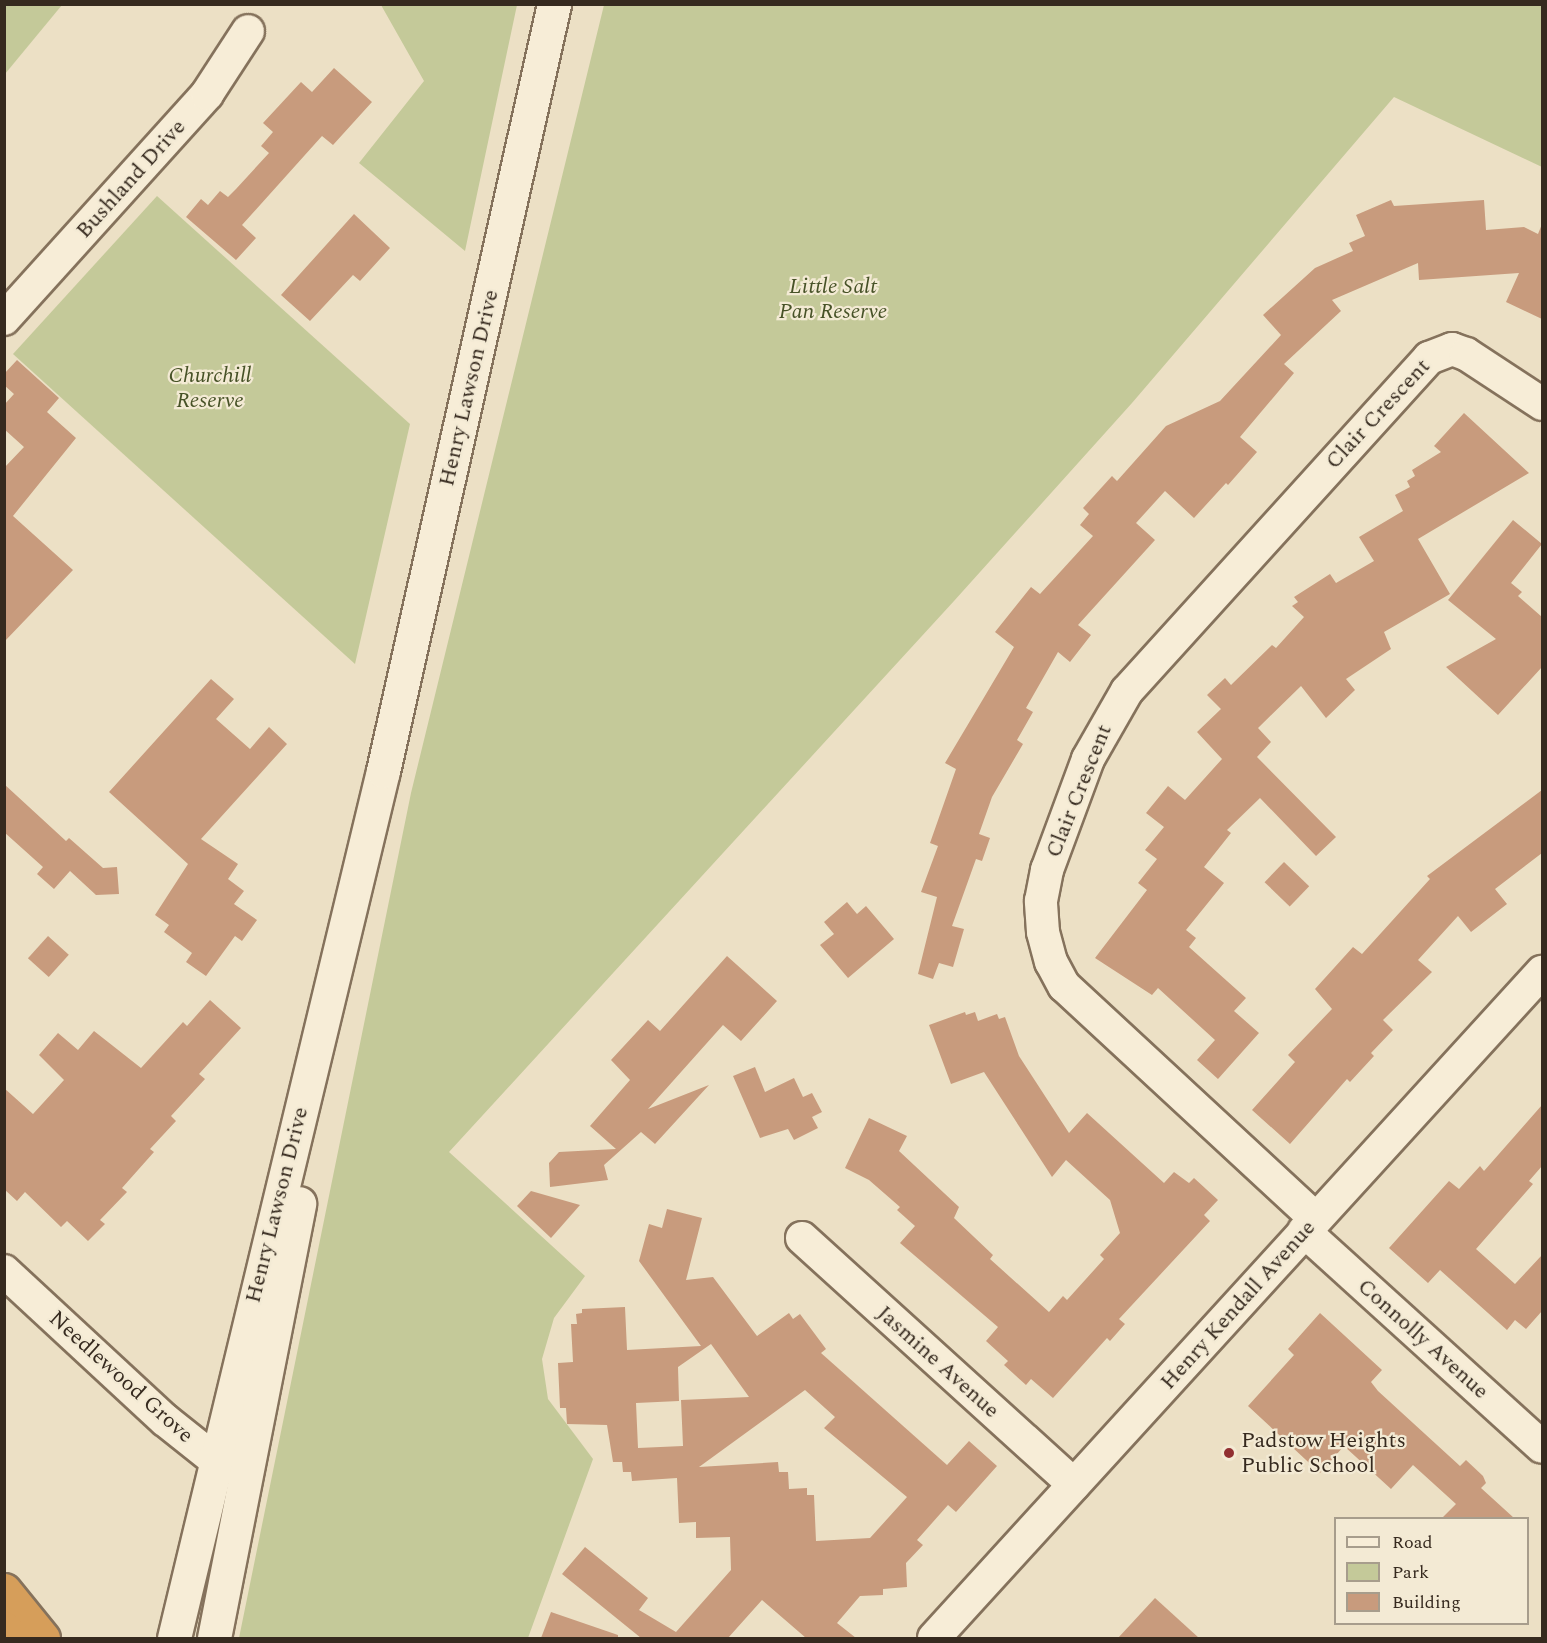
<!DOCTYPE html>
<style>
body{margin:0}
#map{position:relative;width:1547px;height:1643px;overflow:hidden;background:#ece0c5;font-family:Spectral,serif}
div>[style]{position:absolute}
.green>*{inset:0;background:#c4c999}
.building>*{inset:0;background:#c89b7d;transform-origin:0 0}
.roads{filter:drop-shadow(2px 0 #85725c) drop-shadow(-2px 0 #85725c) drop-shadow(0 2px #85725c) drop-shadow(0 -2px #85725c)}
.street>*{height:32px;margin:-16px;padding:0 16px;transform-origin:16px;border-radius:16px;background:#f7edd7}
.secondary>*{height:33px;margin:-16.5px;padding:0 16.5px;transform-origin:16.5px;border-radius:16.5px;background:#f7edd7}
.highway>*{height:33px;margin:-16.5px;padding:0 16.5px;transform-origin:16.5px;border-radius:16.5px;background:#d69e5a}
.dots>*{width:16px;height:16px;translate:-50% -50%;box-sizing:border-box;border:3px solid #f3ead4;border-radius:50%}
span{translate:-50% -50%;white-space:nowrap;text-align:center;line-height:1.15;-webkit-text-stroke:4.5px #f3ead4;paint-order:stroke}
.street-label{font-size:22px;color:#362a1f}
.park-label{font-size:22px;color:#475227;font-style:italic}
.poi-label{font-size:22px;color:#362a1f}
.left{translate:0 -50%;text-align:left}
.frame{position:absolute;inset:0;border:6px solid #362a1f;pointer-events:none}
.legend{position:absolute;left:1334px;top:1517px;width:195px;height:108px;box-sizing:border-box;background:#f3ead4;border:2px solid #a79d8c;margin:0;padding:8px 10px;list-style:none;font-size:18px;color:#362a1f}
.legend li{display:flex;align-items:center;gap:12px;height:30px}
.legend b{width:30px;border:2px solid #a79d8c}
</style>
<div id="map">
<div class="green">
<div style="clip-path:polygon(5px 4px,62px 5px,5px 74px,4px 5px)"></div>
<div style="clip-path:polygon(381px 5px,517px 5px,465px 251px,359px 163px,424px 81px)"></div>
<div style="clip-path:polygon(604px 5px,1542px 5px,1542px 167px,1394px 97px,1132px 403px,954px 601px,449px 1152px,585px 1276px,554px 1318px,542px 1359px,548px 1399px,593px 1459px,528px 1638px,239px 1638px,411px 793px)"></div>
<div style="clip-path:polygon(157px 196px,410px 424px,355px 664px,13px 354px)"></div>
</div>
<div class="building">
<div style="clip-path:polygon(334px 68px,372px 102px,333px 145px,322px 136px,242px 225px,256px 238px,236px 260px,186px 217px,201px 199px,208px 205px,220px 191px,228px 197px,236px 189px,269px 153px,261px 146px,273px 132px,263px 123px,301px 82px,312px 92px)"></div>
<div style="clip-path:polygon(1391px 200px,1394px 206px,1484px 200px,1486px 230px,1524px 227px,1538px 234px,1542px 224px,1542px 319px,1506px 302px,1519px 273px,1419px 280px,1418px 263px,1332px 300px,1341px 311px,1284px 364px,1294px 373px,1240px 437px,1257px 452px,1228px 485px,1226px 483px,1194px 518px,1165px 491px,1136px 523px,1155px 540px,1078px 625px,1091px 635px,1070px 662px,1058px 652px,1026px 708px,1033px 712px,1017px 740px,1023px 744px,992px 797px,979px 834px,990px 838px,982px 861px,976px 859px,952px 926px,964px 929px,953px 967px,939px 963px,933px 979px,918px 974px,937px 897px,921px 892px,938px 846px,930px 843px,956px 769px,945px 763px,1014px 647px,995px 632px,1031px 587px,1040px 594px,1093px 536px,1080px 525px,1089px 514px,1083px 508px,1112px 476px,1117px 481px,1166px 426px,1220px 401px,1281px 335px,1263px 315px,1315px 268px,1353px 251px,1349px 243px,1365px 236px,1356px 215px)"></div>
<div style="clip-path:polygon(354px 214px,390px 248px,360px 281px,353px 275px,310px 321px,281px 295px)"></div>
<div style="clip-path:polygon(17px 360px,59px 398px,47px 412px,76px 438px,13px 516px,73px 570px,4px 642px,4px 468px,24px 447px,4px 429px,4px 405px,14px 394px,4px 385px,4px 374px)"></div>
<div style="clip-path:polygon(1464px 413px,1529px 473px,1418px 539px,1450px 594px,1384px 632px,1391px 649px,1346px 679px,1355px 690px,1326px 718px,1301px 686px,1258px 728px,1271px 742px,1257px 757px,1336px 837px,1316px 856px,1260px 798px,1227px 830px,1231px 833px,1204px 867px,1224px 883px,1186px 930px,1196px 938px,1189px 947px,1246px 998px,1234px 1011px,1259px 1033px,1218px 1079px,1197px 1060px,1215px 1040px,1158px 988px,1152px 995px,1095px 958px,1147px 890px,1138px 883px,1157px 859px,1145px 850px,1164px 827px,1146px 813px,1168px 786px,1185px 800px,1222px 759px,1197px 732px,1221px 709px,1207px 695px,1225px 678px,1231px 685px,1272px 645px,1276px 648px,1304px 617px,1292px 606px,1298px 602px,1294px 597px,1330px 574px,1336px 583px,1374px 561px,1359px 537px,1403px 511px,1395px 495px,1410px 487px,1407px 481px,1415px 476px,1412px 470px,1441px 452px,1434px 446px)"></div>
<div style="clip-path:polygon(1513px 520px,1542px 544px,1511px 583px,1522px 592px,1518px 596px,1542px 617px,1542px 667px,1498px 715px,1446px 667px,1496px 639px,1448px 600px)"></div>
<div style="clip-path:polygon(211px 679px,234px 699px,216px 719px,250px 749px,269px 727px,287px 744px,201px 839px,238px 864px,228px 879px,244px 891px,234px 904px,257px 920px,242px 941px,235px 936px,206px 976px,186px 962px,192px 953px,164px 932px,169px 925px,155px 915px,188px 864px,109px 792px)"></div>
<div style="clip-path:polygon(4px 784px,66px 841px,69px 838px,103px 868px,117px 867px,119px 894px,96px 895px,70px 871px,54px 889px,37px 874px,43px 867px,4px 832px)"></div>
<div style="clip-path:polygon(1542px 790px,1542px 853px,1495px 889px,1507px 904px,1471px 932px,1458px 916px,1418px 960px,1432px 972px,1383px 1020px,1393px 1030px,1371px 1053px,1374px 1056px,1350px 1082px,1347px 1079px,1290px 1144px,1252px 1110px,1295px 1062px,1288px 1055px,1332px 1009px,1315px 989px,1353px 947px,1362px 954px,1430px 879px,1427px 876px)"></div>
<div style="left:1284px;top:862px;width:35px;height:28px;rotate:44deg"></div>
<div style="clip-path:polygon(847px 902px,857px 914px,866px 906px,894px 939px,848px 978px,820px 945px,834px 934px,824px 922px)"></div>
<div style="left:48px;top:936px;width:28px;height:30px;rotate:42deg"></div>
<div style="clip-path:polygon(727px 956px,777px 1001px,741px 1041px,723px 1025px,648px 1109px,709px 1085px,655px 1144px,641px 1132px,604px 1165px,608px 1180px,550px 1187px,549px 1163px,559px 1152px,616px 1149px,590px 1126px,630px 1080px,611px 1060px,648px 1020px,660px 1031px)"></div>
<div style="clip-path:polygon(210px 1000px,241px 1028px,199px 1074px,205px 1079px,171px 1116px,176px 1121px,150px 1149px,154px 1152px,122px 1188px,127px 1192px,100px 1220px,105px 1224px,88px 1241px,67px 1221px,61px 1227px,25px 1192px,17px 1201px,4px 1189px,4px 1088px,33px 1114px,64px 1080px,39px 1055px,58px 1033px,78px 1050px,94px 1031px,141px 1068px,183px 1022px,187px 1026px)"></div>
<div style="clip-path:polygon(965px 1012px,966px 1015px,975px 1012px,978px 1021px,997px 1014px,999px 1019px,1005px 1017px,1019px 1056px,1069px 1133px,1087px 1113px,1164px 1183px,1174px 1172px,1189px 1183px,1194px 1178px,1218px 1200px,1204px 1215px,1210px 1221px,1119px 1319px,1125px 1324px,1110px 1341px,1107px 1338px,1053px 1398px,1031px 1379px,1026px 1385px,1004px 1365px,1008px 1361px,986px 1341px,998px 1327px,900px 1243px,915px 1226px,897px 1210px,900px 1207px,869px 1180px,845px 1168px,869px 1118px,907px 1136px,899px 1151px,959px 1207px,954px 1218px,993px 1255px,990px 1259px,1049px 1312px,1063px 1296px,1067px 1300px,1104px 1259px,1100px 1255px,1120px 1233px,1110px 1200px,1066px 1160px,1052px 1177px,984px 1072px,951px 1084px,929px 1025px)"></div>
<div style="clip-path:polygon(755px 1067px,765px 1092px,794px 1078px,803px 1097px,812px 1093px,822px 1112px,812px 1117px,818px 1128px,794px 1140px,788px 1129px,760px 1138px,733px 1076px)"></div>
<div style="clip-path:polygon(1542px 1105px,1542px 1166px,1529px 1181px,1533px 1184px,1476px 1249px,1515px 1284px,1542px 1255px,1542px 1311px,1526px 1329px,1515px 1320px,1507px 1330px,1440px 1270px,1428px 1283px,1389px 1248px,1449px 1181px,1459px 1189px,1480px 1166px,1484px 1171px)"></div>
<div style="clip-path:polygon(531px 1191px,580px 1205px,551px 1238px,517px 1206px)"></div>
<div style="clip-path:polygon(evenodd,667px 1209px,702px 1218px,686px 1280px,713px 1277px,757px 1336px,789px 1313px,793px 1319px,800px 1314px,826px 1349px,821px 1353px,947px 1465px,969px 1441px,997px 1466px,956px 1512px,948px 1505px,917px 1540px,923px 1545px,906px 1563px,907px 1587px,883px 1589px,883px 1595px,860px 1596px,837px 1623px,856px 1638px,806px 1638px,762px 1600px,728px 1638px,641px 1638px,562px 1574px,585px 1547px,648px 1598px,639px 1610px,676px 1632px,731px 1570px,730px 1537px,696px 1538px,696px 1522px,679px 1523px,677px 1478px,632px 1481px,631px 1472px,623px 1472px,622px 1462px,613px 1462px,607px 1425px,567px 1424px,566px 1408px,560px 1408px,558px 1363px,573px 1362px,571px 1324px,577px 1324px,576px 1314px,582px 1313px,582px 1309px,625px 1307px,627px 1350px,701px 1346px,639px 1261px,649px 1224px,662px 1228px,667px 1209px,711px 1344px,749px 1397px,681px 1400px,683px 1446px,638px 1448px,636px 1403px,679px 1401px,678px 1367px,711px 1344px,667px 1209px,805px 1390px,835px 1417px,824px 1428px,907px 1497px,870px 1538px,816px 1541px,814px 1495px,807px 1495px,807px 1488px,789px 1489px,788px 1472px,779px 1472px,778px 1462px,699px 1467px,805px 1390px)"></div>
<div style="clip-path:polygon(1320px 1313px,1382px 1370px,1371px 1382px,1378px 1391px,1460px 1466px,1466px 1460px,1483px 1476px,1486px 1483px,1481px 1488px,1514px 1518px,1442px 1518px,1456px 1504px,1413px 1465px,1391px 1489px,1344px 1446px,1320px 1473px,1248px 1406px,1294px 1355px,1288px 1349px)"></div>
<div style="clip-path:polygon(1155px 1598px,1199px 1638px,1118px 1638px)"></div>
<div style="clip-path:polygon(551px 1612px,618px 1635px,618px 1638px,541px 1638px)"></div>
</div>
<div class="roads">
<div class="street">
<div style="left:4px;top:319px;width:303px;rotate:-47.9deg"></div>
<div style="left:207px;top:94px;width:75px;rotate:-56.9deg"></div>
<div style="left:1316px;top:1219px;width:343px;rotate:-137.2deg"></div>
<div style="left:1064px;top:986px;width:27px;rotate:-118deg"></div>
<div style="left:1051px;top:962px;width:31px;rotate:-105deg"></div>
<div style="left:1043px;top:932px;width:31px;rotate:-94deg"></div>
<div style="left:1041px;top:901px;width:32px;rotate:-79deg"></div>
<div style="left:1047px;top:870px;width:118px;rotate:-69.7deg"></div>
<div style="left:1088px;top:759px;width:78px;rotate:-60.2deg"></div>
<div style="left:1127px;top:691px;width:450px;rotate:-47.8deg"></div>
<div style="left:1429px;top:358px;width:25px;rotate:-21deg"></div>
<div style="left:1452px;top:349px;width:15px;rotate:20deg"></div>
<div style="left:1466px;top:354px;width:91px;rotate:33.3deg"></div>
<div style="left:1304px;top:1231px;width:321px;rotate:42.2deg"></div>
<div style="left:802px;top:1238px;width:367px;rotate:42.2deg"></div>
<div style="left:4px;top:1271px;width:219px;rotate:42.8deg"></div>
<div style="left:165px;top:1420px;width:63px;rotate:38.5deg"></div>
<div style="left:214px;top:1459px;width:27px;rotate:13deg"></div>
<div style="left:934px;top:1638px;width:902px;rotate:-47.61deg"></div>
</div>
<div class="secondary">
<div style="left:174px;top:1638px;width:892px;rotate:-76.45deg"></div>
<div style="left:383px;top:771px;width:786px;rotate:-77.43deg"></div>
<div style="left:214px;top:1638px;width:443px;rotate:-78.9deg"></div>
</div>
<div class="highway">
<div style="left:4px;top:1590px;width:62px;rotate:50.9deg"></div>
<div style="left:4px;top:1628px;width:13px;rotate:48deg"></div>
</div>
</div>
<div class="dots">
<div style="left:1229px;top:1453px;background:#912f31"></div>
</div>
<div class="street-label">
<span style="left:131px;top:179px;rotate:-48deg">Bushland Drive</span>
<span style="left:469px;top:388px;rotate:-77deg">Henry Lawson Drive</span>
<span style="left:1378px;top:414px;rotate:-47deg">Clair Crescent</span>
<span style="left:1079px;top:791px;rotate:-68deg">Clair Crescent</span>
<span style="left:277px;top:1205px;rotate:-76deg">Henry Lawson Drive</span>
<span style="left:1238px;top:1305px;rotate:-48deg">Henry Kendall Avenue</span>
<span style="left:1423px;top:1339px;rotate:42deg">Connolly Avenue</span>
<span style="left:938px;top:1362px;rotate:42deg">Jasmine Avenue</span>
<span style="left:121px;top:1377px;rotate:42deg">Needlewood Grove</span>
</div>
<div class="park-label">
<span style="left:833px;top:299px">Little Salt<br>Pan Reserve</span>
<span style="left:210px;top:388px">Churchill<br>Reserve</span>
</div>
<div class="poi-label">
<span class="left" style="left:1241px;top:1453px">Padstow Heights<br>Public School</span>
</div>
<div class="frame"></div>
<ul class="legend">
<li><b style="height:8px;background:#f7edd7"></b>Road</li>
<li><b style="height:16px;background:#c4c999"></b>Park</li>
<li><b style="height:16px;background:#c89b7d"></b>Building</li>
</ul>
</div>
